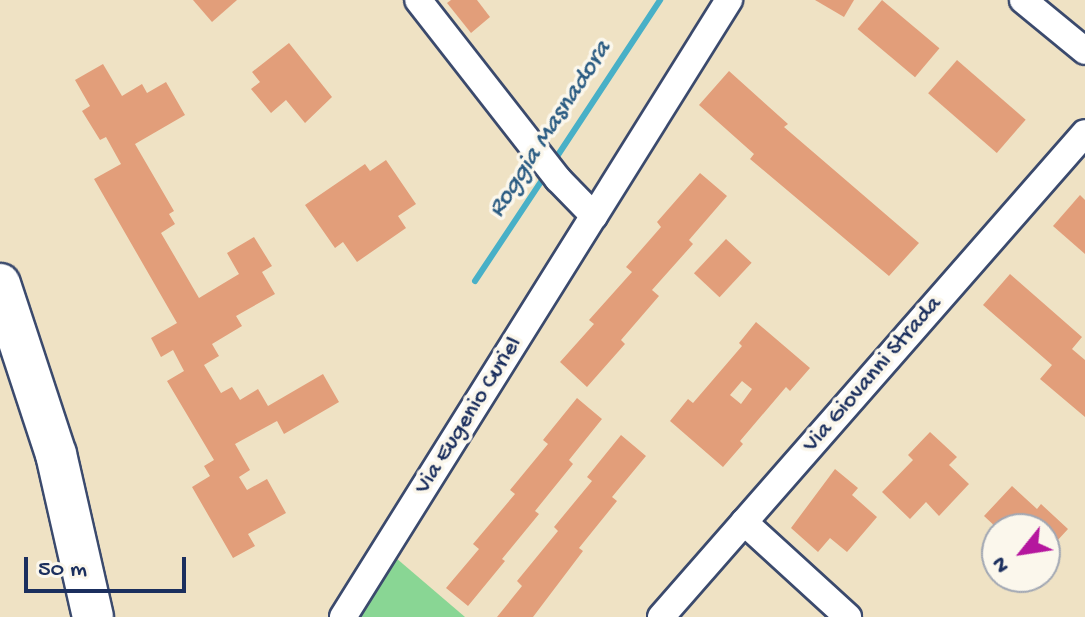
<!DOCTYPE html>
<style>
body{margin:0}
#map{position:relative;width:1085px;height:617px;overflow:hidden;background:#efe2c4;font-family:"Gochi Hand",sans-serif}
div>[style]{position:absolute}
.green>*{inset:0;background:#89d694}
.stream>*{height:6px;margin:-3px;padding:0 3px;transform-origin:3px;border-radius:3px;background:#48b0c7}
.building>*{inset:0;background:#e29e7a;transform-origin:0 0}
.roads{filter:drop-shadow(2px 0 #3b4a6d) drop-shadow(-2px 0 #3b4a6d) drop-shadow(0 2px #3b4a6d) drop-shadow(0 -2px #3b4a6d)}
.minor>*{height:26px;margin:-13px;padding:0 13px;transform-origin:13px;border-radius:13px;background:#fff}
.primary>*{height:40px;margin:-20px;padding:0 20px;transform-origin:20px;border-radius:20px;background:#fff}
span{translate:-50% -50%;white-space:nowrap;text-align:center;line-height:1.15;-webkit-text-stroke:7px #fbf7ec;paint-order:stroke}
.street-label{font-size:24px;color:#1b2f5e}
.water-label{font-size:26px;color:#2b5c83;font-style:italic}
.north{position:absolute;left:981px;top:513px;width:80px;height:80px;box-sizing:border-box;background:#fbf7ec;border:2px solid #a1a7b3;border-radius:50%;rotate:240deg;font-size:22px;font-weight:700;line-height:32px;text-align:center;color:#1b2f5e}
.north::after{content:'';display:block;margin:auto;width:28px;height:36px;background:#b5179e;clip-path:polygon(50% 0,100% 100%,50% 72%,0 100%)}
.scale{position:absolute;left:24px;top:557px;width:162px;height:36px;box-sizing:border-box;border:4px solid #1b2f5e;border-top:0;padding-left:10px;font-size:24px;line-height:28px;white-space:nowrap;color:#1b2f5e;-webkit-text-stroke:6px #fbf7ec;paint-order:stroke}
</style>
<div id="map">
<div class="green">
<div style="clip-path:polygon(396px 558px,465px 617px,358px 617px)"></div>
</div>
<div class="stream">
<div style="left:554px;top:161px;width:193px;rotate:-56.6deg"></div>
<div style="left:475px;top:281px;width:128px;rotate:-56.4deg"></div>
</div>
<div class="building">
<div style="clip-path:polygon(193px 0,237px 0,212px 22px)"></div>
<div style="clip-path:polygon(451px 0,477px 0,490px 17px,471px 33px,447px 3px)"></div>
<div style="clip-path:polygon(815px 0,854px 0,844px 17px)"></div>
<div style="left:882px;top:0;width:75px;height:38px;rotate:40deg"></div>
<div style="clip-path:polygon(289px 43px,332px 97px,305px 123px,286px 100px,271px 113px,251px 89px,260px 82px,252px 72px)"></div>
<div style="left:957px;top:60px;width:91px;height:44px;rotate:41deg"></div>
<div style="clip-path:polygon(103px 64px,122px 96px,142px 84px,147px 93px,166px 82px,185px 115px,135px 144px,174px 211px,169px 214px,175px 224px,161px 233px,199px 298px,239px 274px,227px 253px,254px 237px,272px 266px,262px 272px,275px 294px,236px 316px,242px 326px,212px 344px,219px 356px,204px 365px,221px 393px,232px 387px,240px 400px,258px 389px,268px 406px,323px 374px,339px 402px,284px 434px,277px 421px,235px 444px,250px 470px,239px 477px,247px 490px,267px 479px,286px 513px,248px 534px,255px 546px,233px 558px,192px 487px,210px 476px,204px 466px,214px 460px,167px 381px,184px 371px,173px 350px,161px 357px,151px 338px,177px 323px,94px 179px,121px 164px,106px 137px,100px 140px,82px 111px,90px 106px,75px 80px)"></div>
<div style="clip-path:polygon(729px 71px,788px 124px,784px 127px,919px 243px,889px 276px,750px 159px,754px 154px,699px 105px)"></div>
<div style="clip-path:polygon(386px 160px,416px 204px,398px 216px,406px 228px,357px 262px,343px 242px,335px 248px,305px 205px,365px 164px,370px 171px)"></div>
<div style="clip-path:polygon(700px 173px,727px 196px,689px 240px,693px 244px,652px 290px,659px 296px,621px 340px,625px 344px,587px 387px,560px 362px,594px 324px,589px 320px,632px 272px,626px 267px,661px 227px,657px 222px)"></div>
<div style="clip-path:polygon(1080px 195px,1085px 200px,1085px 254px,1053px 226px)"></div>
<div style="left:726px;top:239px;width:35px;height:47px;rotate:43deg"></div>
<div style="clip-path:polygon(1010px 274px,1082px 337px,1072px 349px,1085px 360px,1085px 417px,1040px 379px,1052px 365px,983px 305px)"></div>
<div style="clip-path:polygon(evenodd,756px 322px,810px 368px,790px 391px,786px 387px,740px 441px,743px 444px,723px 467px,670px 421px,688px 399px,693px 403px,742px 346px,739px 343px,756px 322px,742px 381px,752px 389px,741px 404px,730px 395px,742px 381px)"></div>
<div style="clip-path:polygon(577px 398px,602px 419px,569px 460px,573px 464px,535px 511px,539px 514px,502px 559px,505px 561px,468px 606px,446px 588px,479px 549px,473px 544px,515px 494px,510px 490px,548px 444px,543px 440px)"></div>
<div style="clip-path:polygon(930px 432px,957px 457px,949px 465px,969px 484px,939px 516px,926px 502px,910px 519px,882px 492px,913px 460px,908px 455px)"></div>
<div style="clip-path:polygon(621px 435px,646px 456px,612px 497px,617px 501px,579px 548px,583px 551px,533px 617px,497px 617px,522px 586px,517px 581px,558px 531px,554px 527px,592px 481px,587px 477px)"></div>
<div style="clip-path:polygon(835px 469px,858px 488px,852px 495px,877px 517px,847px 552px,830px 538px,818px 552px,791px 528px)"></div>
<div style="clip-path:polygon(1012px 486px,1037px 509px,1041px 504px,1068px 529px,1045px 554px,1045px 529px,998px 529px,984px 516px)"></div>
<div style="clip-path:polygon(997px 531px,997px 559px,983px 546px)"></div>
</div>
<div class="roads">
<div class="minor">
<div style="left:1023px;top:0;width:80px;rotate:39.4deg"></div>
<div style="left:594px;top:216px;width:255px;rotate:-58deg"></div>
<div style="left:744px;top:522px;width:141px;rotate:42.4deg"></div>
<div style="left:343px;top:617px;width:473px;rotate:-58deg"></div>
<div style="left:594px;top:216px;width:52px;rotate:-134.2deg"></div>
<div style="left:558px;top:179px;width:227px;rotate:-128deg"></div>
<div style="left:661px;top:617px;width:643px;rotate:-48.78deg"></div>
</div>
<div class="primary">
<div style="left:0;top:284px;width:179px;rotate:71.8deg"></div>
<div style="left:56px;top:454px;width:167px;rotate:77.2deg"></div>
</div>
</div>
<div class="street-label">
<span style="left:873px;top:375px;rotate:-49deg">Via Giovanni Strada</span>
<span style="left:469px;top:416px;rotate:-58deg">Via Eugenio Curiel</span>
</div>
<div class="water-label">
<span style="left:551px;top:130px;rotate:-57deg">Roggia Masnadora</span>
</div>
<div class="north">N</div>
<div class="scale">50 m</div>
</div>
